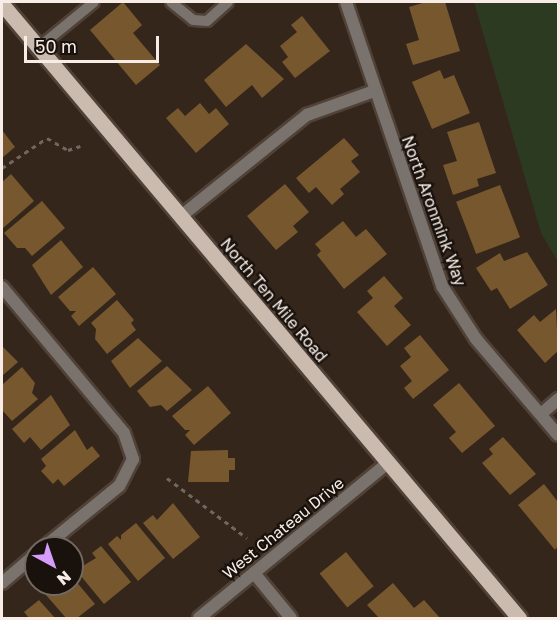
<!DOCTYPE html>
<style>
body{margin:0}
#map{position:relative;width:560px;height:620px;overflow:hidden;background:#35261c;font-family:"Golos Text",sans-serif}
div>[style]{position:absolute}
.green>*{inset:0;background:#2b3a20}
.building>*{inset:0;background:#77572e;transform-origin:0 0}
.path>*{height:3px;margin-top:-1.5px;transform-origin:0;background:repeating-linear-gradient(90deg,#74665d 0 4.5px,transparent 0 9px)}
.roads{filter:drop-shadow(2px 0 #504238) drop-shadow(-2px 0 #504238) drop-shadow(0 2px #504238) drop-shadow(0 -2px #504238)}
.service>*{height:10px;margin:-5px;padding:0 5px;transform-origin:5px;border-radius:5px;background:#7a726c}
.minor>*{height:12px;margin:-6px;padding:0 6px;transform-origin:6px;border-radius:6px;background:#7a726c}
.tertiary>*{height:12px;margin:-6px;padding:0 6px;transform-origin:6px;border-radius:6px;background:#7a726c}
.primary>*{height:15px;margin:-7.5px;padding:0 7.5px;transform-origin:7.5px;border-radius:7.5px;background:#cbbbaf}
span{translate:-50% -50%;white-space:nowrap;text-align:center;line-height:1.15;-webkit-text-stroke:4.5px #18110c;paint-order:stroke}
.street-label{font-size:16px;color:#f8ede6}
.frame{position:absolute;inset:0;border:3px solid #f8ede6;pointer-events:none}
.north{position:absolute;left:24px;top:536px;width:60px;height:60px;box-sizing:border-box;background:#18110c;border:2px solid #726963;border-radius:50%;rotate:140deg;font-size:16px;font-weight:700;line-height:24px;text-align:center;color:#f8ede6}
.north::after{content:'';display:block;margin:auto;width:21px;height:27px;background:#d59cfb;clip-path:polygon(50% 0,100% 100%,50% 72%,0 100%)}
.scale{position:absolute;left:24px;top:36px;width:135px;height:27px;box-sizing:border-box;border:3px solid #f8ede6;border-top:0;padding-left:8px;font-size:18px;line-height:21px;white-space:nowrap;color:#f8ede6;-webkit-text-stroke:4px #18110c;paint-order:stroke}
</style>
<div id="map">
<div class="green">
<div style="clip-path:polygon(474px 2px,558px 2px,558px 262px,541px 233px)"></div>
</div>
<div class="building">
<div style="clip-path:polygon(123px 2px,142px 25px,133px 33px,160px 65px,136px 85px,90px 30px)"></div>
<div style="clip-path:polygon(426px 2px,445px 2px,460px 51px,413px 65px,406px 44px,419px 40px,409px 7px)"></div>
<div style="clip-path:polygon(302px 16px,330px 51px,295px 78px,282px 62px,288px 57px,280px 46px,297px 32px,291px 25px)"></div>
<div style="clip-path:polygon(246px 44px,284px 79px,262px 98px,252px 85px,226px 107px,204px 80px)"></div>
<div style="clip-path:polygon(440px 70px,444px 79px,454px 75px,470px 113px,432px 129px,412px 82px)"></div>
<div style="clip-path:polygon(200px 103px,209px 114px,216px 108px,229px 124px,196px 153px,166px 118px,178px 108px,185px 116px)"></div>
<div style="clip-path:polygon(479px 122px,496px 173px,477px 179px,479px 186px,453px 195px,443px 165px,457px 161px,447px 132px)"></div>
<div style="clip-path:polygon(2px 130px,15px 147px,2px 158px)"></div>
<div style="clip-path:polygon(344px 138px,359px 155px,351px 161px,360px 172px,340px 189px,344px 194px,332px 205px,316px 187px,309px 193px,296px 178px)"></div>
<div style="clip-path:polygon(11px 174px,34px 201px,2px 229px,2px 182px)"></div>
<div style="clip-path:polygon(285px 184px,309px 212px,293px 226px,298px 232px,276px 250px,247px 216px)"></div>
<div style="left:500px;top:185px;width:56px;height:47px;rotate:69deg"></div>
<div style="clip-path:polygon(42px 201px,65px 228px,32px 256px,25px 248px,17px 248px,4px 233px)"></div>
<div style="clip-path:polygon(343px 221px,356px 237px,366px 229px,387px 254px,344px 289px,317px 255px,321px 251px,315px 244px)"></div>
<div style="clip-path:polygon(61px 240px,83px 267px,51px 295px,32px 265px)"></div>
<div style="clip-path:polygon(527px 252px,548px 285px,510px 309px,497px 288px,491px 291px,476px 268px,500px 253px,504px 261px)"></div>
<div style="clip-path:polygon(93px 267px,116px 294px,79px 326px,71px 316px,76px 311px,70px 311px,58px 297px)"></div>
<div style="clip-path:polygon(384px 276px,403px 298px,394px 306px,411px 325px,387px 346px,357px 312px,373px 298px,367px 291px)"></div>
<div style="clip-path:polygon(117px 300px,134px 320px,131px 323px,136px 330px,107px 354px,95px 339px,96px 329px,91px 323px)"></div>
<div style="clip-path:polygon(556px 309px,558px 351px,545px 363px,517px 330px,534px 315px,540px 322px)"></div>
<div style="clip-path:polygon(420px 335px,449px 370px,413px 399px,404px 388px,412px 381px,400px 366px,411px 357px,404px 348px)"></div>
<div style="clip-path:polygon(138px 338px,162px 361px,130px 388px,111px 361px)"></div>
<div style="clip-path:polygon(2px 346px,18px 362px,2px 376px)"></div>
<div style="clip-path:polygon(167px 366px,192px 390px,167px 411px,161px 405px,150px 407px,137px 391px)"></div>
<div style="clip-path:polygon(22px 367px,35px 383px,32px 393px,38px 399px,12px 421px,2px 410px,2px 385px)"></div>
<div style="clip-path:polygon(459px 383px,495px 426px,462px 453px,449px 438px,456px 432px,433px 405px)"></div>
<div style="clip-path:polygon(208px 386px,231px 413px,194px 445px,185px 435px,190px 430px,185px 430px,172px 416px)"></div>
<div style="clip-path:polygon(51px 395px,70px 425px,41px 450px,30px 437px,24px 443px,12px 429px)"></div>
<div style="clip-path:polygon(75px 430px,87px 450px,92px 446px,100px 456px,64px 486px,58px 479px,53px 484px,41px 471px,46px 466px,41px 459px)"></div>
<div style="clip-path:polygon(503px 437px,536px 474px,510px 495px,482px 463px,493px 454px,489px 449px)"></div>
<div style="clip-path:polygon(228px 450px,228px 458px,235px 458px,235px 470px,229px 470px,229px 482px,188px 482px,191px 451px)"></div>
<div style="clip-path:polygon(544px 484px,558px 502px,558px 546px,555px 550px,518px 505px)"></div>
<div style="clip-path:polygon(173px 503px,200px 537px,173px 559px,143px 523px,153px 515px,157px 520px)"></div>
<div style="clip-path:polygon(136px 523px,165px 558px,138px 581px,108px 544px,117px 536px,121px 540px,121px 535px)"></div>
<div style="clip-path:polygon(101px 546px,131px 582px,104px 604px,76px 570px,96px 558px,92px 553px)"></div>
<div style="left:346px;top:552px;width:44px;height:34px;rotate:51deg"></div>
<div style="clip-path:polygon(74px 579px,95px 604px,77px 618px,66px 618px,46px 595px,59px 584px,72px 584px)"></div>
<div style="clip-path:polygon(393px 583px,414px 608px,424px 600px,440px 618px,379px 618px,367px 605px)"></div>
<div style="clip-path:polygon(39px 600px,55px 618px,29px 618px,24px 612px)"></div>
</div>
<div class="path">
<div style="left:2px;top:168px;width:54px;rotate:-33.7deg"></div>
<div style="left:47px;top:138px;width:24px;rotate:30deg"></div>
<div style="left:68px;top:150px;width:13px;rotate:-18deg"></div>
<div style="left:167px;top:478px;width:100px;rotate:36.9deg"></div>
</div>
<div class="roads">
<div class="service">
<div style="left:171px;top:2px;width:28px;rotate:39deg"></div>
<div style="left:193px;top:20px;width:14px;rotate:4deg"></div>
<div style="left:207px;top:21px;width:28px;rotate:-42deg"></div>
<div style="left:38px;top:48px;width:72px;rotate:-39.4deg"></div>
</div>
<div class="minor">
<div style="left:346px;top:2px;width:300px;rotate:71.3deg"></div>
<div style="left:442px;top:286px;width:63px;rotate:57.3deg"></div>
<div style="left:476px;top:339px;width:126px;rotate:49.5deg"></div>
<div style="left:180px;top:217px;width:163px;rotate:-38.8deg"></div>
<div style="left:307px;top:115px;width:71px;rotate:-19.7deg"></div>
<div style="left:2px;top:287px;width:190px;rotate:50.1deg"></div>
<div style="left:124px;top:433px;width:28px;rotate:71deg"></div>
<div style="left:133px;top:459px;width:30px;rotate:117deg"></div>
<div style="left:119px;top:486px;width:98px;rotate:140.8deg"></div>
<div style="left:541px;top:414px;width:23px;rotate:-41deg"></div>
<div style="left:254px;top:573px;width:58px;rotate:50.6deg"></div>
<div style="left:2px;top:583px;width:45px;rotate:-40.5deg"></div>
</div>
<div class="tertiary">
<div style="left:199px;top:618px;width:244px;rotate:-39.4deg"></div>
</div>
<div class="primary">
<div style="left:2px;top:4px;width:803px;rotate:49.9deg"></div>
</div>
</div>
<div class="street-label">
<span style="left:434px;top:211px;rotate:70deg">North Aronmink Way</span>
<span style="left:274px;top:300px;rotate:50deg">North Ten Mile Road</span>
<span style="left:283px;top:528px;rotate:-39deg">West Chateau Drive</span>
</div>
<div class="frame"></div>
<div class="north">N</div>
<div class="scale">50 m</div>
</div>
